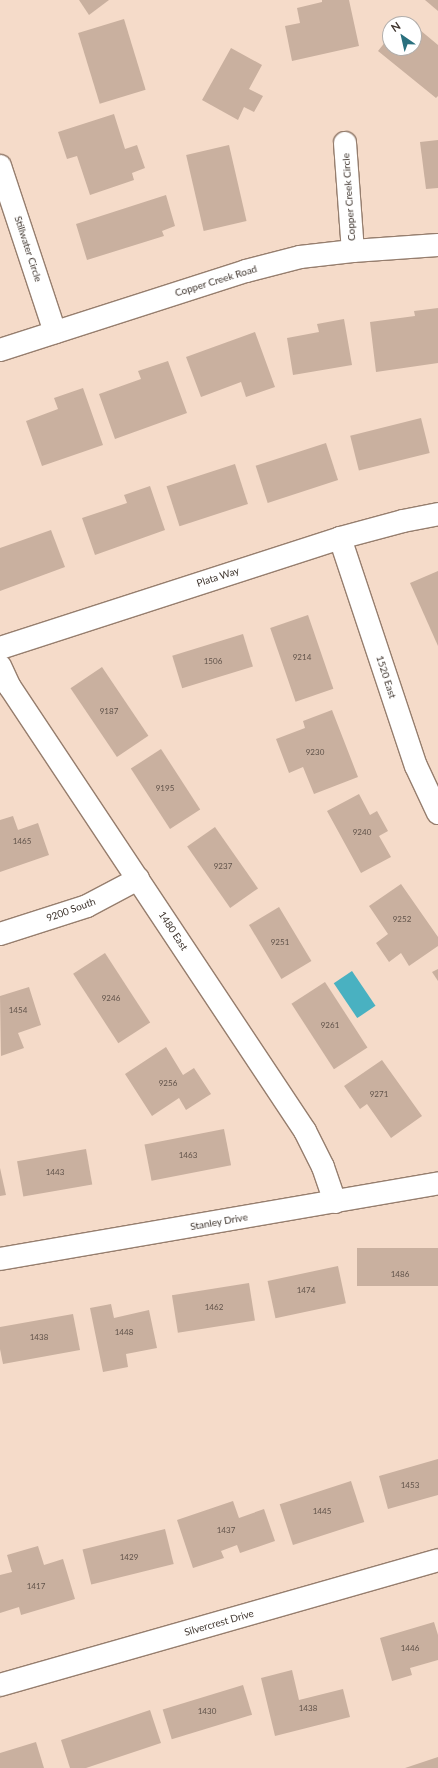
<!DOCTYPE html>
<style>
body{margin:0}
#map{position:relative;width:438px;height:1768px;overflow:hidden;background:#f5dbc9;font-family:Lato,sans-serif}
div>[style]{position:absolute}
.water>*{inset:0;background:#49b1c1;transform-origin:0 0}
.building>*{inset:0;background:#c9b09f;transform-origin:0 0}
.roads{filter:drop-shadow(1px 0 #967e6e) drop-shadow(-1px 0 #967e6e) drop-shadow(0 1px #967e6e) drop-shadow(0 -1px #967e6e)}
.street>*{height:22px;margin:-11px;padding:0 11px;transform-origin:11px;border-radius:11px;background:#fff}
span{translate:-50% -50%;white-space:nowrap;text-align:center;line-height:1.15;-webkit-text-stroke:4px #fff;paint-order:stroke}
.number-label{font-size:8px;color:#61534a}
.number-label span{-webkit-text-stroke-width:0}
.street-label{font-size:10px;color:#3e342d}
.north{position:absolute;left:382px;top:16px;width:40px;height:40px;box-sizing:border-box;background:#fff;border:1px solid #b2aeab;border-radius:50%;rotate:326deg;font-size:11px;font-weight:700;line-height:16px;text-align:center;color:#3e342d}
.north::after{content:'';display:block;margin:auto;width:14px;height:18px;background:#2a707e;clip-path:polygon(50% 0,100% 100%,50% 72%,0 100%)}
</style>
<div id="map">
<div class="water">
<div style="left:352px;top:971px;width:42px;height:22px;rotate:56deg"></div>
</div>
<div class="building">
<div style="clip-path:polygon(79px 0,109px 0,89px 15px)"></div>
<div style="clip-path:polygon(322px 0,349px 0,359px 46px,292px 61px,285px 26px,300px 23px,297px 8px,322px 2px)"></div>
<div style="clip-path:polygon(425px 0,438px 0,438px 11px)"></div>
<div style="clip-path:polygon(405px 18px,413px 24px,400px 24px)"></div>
<div style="left:124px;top:19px;width:74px;height:48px;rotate:73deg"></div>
<div style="clip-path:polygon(414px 25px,438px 45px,438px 96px,436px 98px,378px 51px,390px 36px,390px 48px,414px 48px)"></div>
<div style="clip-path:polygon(231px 48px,262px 65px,249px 89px,263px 96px,254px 112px,244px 107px,238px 120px,202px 100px)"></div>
<div style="clip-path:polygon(114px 114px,125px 149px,137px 145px,145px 168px,132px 173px,134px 180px,90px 195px,77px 156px,67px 159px,58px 132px)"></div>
<div style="clip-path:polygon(438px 140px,438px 188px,426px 189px,420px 142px)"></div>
<div style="left:229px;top:145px;width:78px;height:44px;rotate:77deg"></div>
<div style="clip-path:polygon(166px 195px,175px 226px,162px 231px,164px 236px,87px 260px,76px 224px)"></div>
<div style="clip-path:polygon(438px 308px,438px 363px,376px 372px,370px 322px,415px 316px,414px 311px)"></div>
<div style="clip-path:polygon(344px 319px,352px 365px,293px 375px,287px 338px,319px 332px,317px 324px)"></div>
<div style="clip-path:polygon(255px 332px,275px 387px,246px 397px,241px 382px,201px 397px,186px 357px)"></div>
<div style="clip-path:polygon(168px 361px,187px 413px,115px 439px,99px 394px,141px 379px,138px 371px)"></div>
<div style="clip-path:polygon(83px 388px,103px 445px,42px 466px,26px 421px,58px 409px,54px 398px)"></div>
<div style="left:421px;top:418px;width:36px;height:73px;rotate:76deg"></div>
<div style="left:326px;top:443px;width:39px;height:74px;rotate:72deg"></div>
<div style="left:235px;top:464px;width:42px;height:72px;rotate:72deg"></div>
<div style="clip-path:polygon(150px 486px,165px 530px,95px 555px,82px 518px,127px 503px,124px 495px)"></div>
<div style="clip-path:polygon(51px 530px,65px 567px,0 591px,0 548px)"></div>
<div style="clip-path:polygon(438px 571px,438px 646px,410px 583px)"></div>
<div style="left:308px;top:615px;width:78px;height:40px;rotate:71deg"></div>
<div style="left:243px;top:634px;width:34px;height:74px;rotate:73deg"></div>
<div style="left:102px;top:667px;width:83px;height:38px;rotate:56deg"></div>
<div style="clip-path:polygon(332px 710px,358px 777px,314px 794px,303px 767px,289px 773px,276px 739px,305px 728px,303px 721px)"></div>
<div style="left:161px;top:749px;width:72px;height:36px;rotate:57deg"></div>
<div style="clip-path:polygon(359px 794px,370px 815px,377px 811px,388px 831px,379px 836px,391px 857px,361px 873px,327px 811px)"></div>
<div style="clip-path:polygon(13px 816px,18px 830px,38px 823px,49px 855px,0 872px,0 820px)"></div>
<div style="left:215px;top:827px;width:75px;height:34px;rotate:55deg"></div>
<div style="clip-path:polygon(401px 884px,438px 937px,438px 946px,409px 966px,401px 953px,389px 962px,376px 943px,388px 934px,369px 906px)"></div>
<div style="left:279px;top:907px;width:63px;height:35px;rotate:59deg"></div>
<div style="left:105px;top:953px;width:83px;height:38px;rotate:57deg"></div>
<div style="clip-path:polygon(438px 969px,438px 981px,432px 972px)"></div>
<div style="left:325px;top:982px;width:78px;height:40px;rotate:57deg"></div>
<div style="clip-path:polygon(29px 987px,41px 1025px,18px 1033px,24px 1048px,1px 1056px,0 996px)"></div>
<div style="clip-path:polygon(166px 1047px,183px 1075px,194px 1068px,211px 1094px,186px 1110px,179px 1098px,152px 1116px,125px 1074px)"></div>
<div style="clip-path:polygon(382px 1060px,422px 1116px,391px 1138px,367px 1104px,360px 1109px,344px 1086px)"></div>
<div style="left:224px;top:1129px;width:37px;height:81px;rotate:79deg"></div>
<div style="left:86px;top:1149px;width:36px;height:70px;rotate:80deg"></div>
<div style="clip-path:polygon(0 1168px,6px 1195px,0 1196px)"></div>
<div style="left:438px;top:1248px;width:38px;height:81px;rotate:90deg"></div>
<div style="left:338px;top:1266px;width:38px;height:72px;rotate:78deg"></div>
<div style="left:249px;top:1283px;width:38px;height:78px;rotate:81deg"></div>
<div style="clip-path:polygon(111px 1304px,114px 1318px,149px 1310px,157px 1348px,126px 1354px,128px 1367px,103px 1372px,90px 1308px)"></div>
<div style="clip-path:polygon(73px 1314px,80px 1350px,3px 1364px,0 1349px,0 1327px)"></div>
<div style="clip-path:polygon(438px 1459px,438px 1495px,388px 1509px,379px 1476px)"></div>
<div style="left:351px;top:1481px;width:43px;height:75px;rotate:72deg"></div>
<div style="clip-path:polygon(233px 1501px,239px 1518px,264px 1509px,275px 1541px,240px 1553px,237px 1545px,221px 1551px,224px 1558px,193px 1568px,177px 1520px)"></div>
<div style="left:165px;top:1529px;width:36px;height:85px;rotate:76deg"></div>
<div style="clip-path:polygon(38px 1546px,44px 1565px,63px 1559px,75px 1599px,21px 1615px,19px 1607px,0 1613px,0 1575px,12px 1572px,7px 1555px)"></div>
<div style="clip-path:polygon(434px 1622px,438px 1635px,438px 1660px,410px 1668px,412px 1675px,392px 1681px,380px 1638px)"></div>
<div style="clip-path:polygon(292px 1670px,299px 1700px,343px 1689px,350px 1717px,275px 1736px,261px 1678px)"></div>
<div style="left:243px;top:1685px;width:31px;height:84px;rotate:73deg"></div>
<div style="clip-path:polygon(150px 1710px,161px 1743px,86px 1768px,70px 1768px,61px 1740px)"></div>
<div style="clip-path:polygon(36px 1742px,44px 1768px,0 1768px,0 1753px)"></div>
<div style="clip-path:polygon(438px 1757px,438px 1768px,405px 1768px)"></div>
</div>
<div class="roads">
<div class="street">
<div style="left:345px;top:143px;width:108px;rotate:85.8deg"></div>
<div style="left:0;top:166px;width:175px;rotate:71.7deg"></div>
<div style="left:0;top:350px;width:258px;rotate:-17.8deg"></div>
<div style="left:246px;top:271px;width:56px;rotate:-14.5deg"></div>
<div style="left:300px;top:257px;width:53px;rotate:-6.5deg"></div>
<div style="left:353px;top:251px;width:85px;rotate:-4deg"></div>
<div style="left:340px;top:538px;width:240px;rotate:71.6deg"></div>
<div style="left:416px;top:766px;width:52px;rotate:64.9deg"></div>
<div style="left:0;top:648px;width:357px;rotate:-17.9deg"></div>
<div style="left:340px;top:538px;width:65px;rotate:-15.1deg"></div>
<div style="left:403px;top:521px;width:36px;rotate:-11deg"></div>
<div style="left:0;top:666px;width:23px;rotate:65deg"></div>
<div style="left:10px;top:687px;width:533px;rotate:56.4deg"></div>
<div style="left:305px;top:1131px;width:40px;rotate:63.4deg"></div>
<div style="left:323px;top:1167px;width:37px;rotate:71deg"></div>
<div style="left:0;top:934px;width:91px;rotate:-17.8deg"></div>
<div style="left:87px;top:906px;width:58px;rotate:-27.9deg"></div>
<div style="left:0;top:1259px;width:445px;rotate:-9.8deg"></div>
<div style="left:0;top:1685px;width:455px;rotate:-15.9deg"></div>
</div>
</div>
<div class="number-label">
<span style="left:302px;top:658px">9214</span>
<span style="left:213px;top:662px">1506</span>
<span style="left:109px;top:712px">9187</span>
<span style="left:315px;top:753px">9230</span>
<span style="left:165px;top:789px">9195</span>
<span style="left:362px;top:833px">9240</span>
<span style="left:22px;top:842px">1465</span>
<span style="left:223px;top:867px">9237</span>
<span style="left:402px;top:920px">9252</span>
<span style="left:280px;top:943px">9251</span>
<span style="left:111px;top:999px">9246</span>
<span style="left:18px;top:1011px">1454</span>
<span style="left:330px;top:1026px">9261</span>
<span style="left:168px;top:1084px">9256</span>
<span style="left:379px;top:1095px">9271</span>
<span style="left:188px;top:1156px">1463</span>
<span style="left:55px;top:1173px">1443</span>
<span style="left:400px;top:1275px">1486</span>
<span style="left:306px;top:1291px">1474</span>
<span style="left:214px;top:1308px">1462</span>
<span style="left:124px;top:1333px">1448</span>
<span style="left:39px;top:1338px">1438</span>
<span style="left:410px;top:1486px">1453</span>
<span style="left:322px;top:1512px">1445</span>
<span style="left:226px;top:1531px">1437</span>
<span style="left:129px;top:1558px">1429</span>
<span style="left:36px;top:1587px">1417</span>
<span style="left:410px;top:1649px">1446</span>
<span style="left:308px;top:1709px">1438</span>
<span style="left:207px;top:1712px">1430</span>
</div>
<div class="street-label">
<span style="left:349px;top:197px;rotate:-94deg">Copper Creek Circle</span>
<span style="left:28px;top:249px;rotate:72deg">Stillwater Circle</span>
<span style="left:216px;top:281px;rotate:-17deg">Copper Creek Road</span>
<span style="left:218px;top:577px;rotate:-18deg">Plata Way</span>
<span style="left:386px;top:677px;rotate:72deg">1520 East</span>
<span style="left:71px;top:910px;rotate:-20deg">9200 South</span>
<span style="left:173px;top:931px;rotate:57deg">1480 East</span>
<span style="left:219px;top:1222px;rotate:-10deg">Stanley Drive</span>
<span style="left:219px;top:1623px;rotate:-16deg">Silvercrest Drive</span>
</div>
<div class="north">N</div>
</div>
